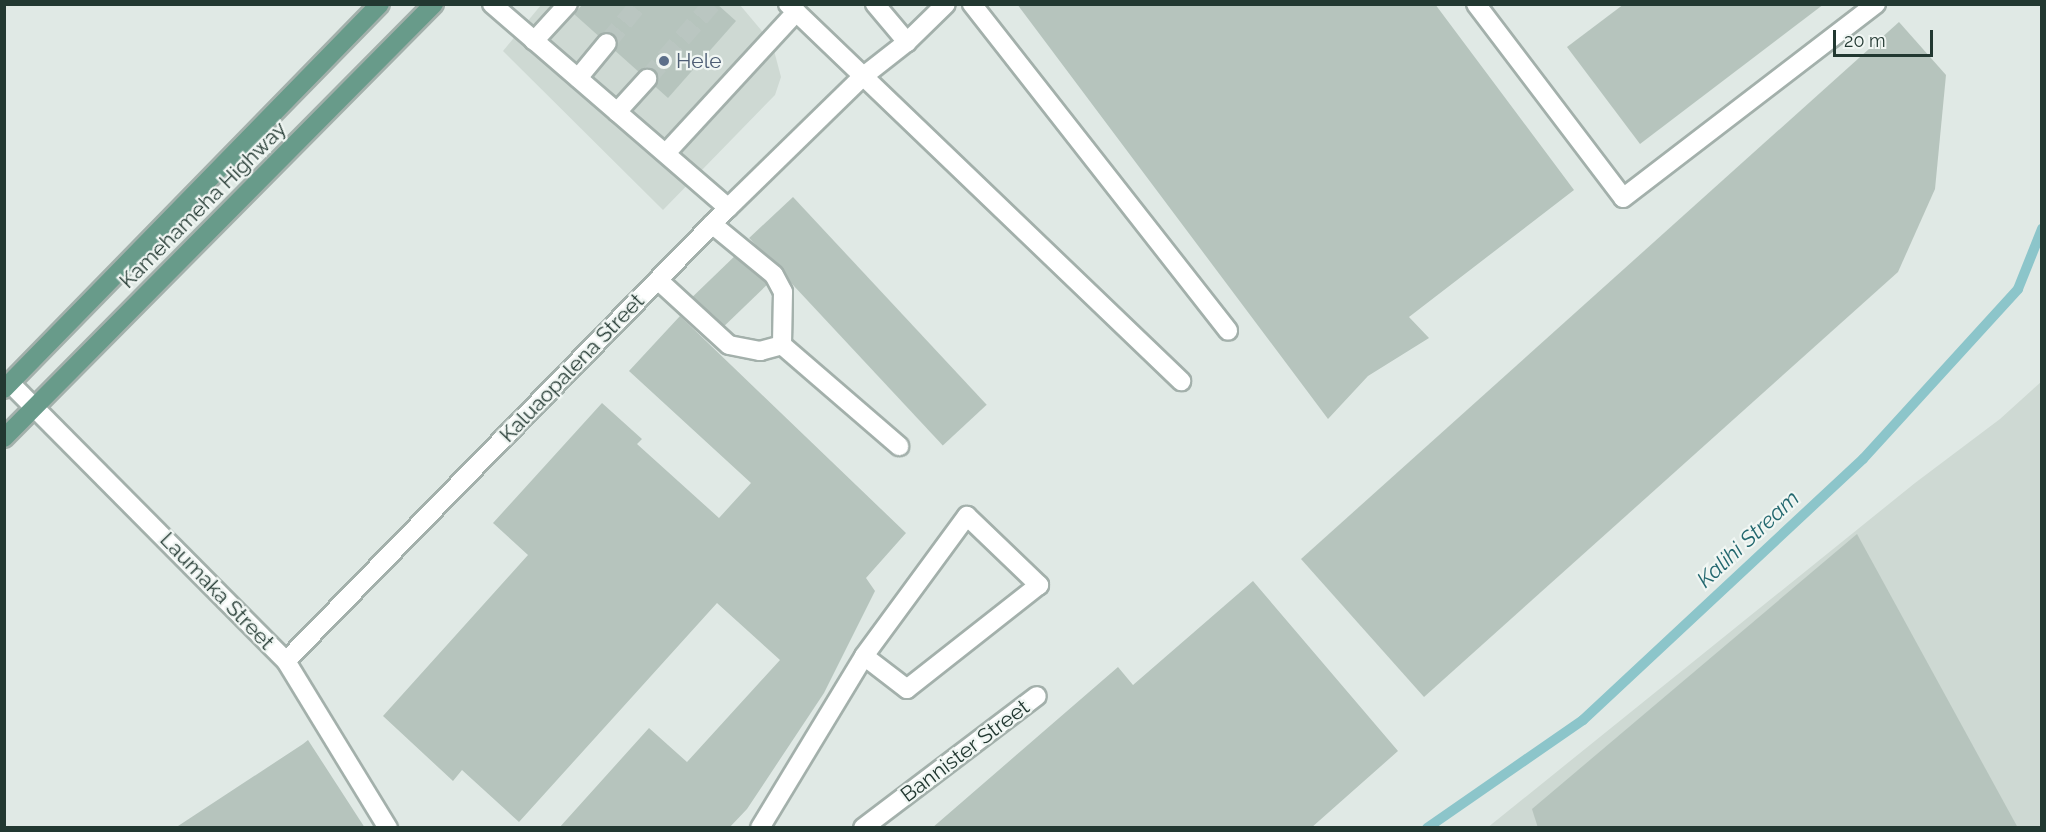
<!DOCTYPE html>
<style>
body{margin:0}
#map{position:relative;width:2046px;height:832px;overflow:hidden;background:#e0e9e5;font-family:Raleway,sans-serif}
div>[style]{position:absolute}
.built>*{inset:0;background:#ced9d3}
.stream>*{height:10px;margin:-5px;padding:0 5px;transform-origin:5px;border-radius:5px;background:#8cc5ca}
.building>*{inset:0;background:#b6c4bd;transform-origin:0 0}
.minor-tunnel>*{height:18px;margin-top:-9px;transform-origin:0;background:repeating-linear-gradient(90deg,#bac6c1 0 18px,transparent 0 27px)}
.roads{filter:drop-shadow(2px 0 #a3b0ab) drop-shadow(-2px 0 #a3b0ab) drop-shadow(0 2px #a3b0ab) drop-shadow(0 -2px #a3b0ab)}
.minor>*{height:18px;margin:-9px;padding:0 9px;transform-origin:9px;border-radius:9px;background:#fff}
.major>*{height:18px;margin:-9px;padding:0 9px;transform-origin:9px;border-radius:9px;background:#689b8a}
.dots>*{width:16px;height:16px;translate:-50% -50%;box-sizing:border-box;border:3px solid #f0f6f3;border-radius:50%}
span{translate:-50% -50%;white-space:nowrap;text-align:center;line-height:1.15;-webkit-text-stroke:4.5px #f0f6f3;paint-order:stroke}
.service-label{font-size:21px;color:#4e5e75}
.left{translate:0 -50%;text-align:left}
.street-label{font-size:21px;color:#223831}
.water-label{font-size:22px;color:#22676e;font-style:italic}
.frame{position:absolute;inset:0;border:6px solid #223831;pointer-events:none}
.scale{position:absolute;left:1833px;top:30px;width:100px;height:27px;box-sizing:border-box;border:3px solid #223831;border-top:0;padding-left:8px;font-size:18px;line-height:21px;white-space:nowrap;color:#223831;-webkit-text-stroke:4px #f0f6f3;paint-order:stroke}
</style>
<div id="map">
<div class="built">
<div style="clip-path:polygon(541px 5px,740px 5px,772px 43px,781px 77px,775px 95px,663px 210px,503px 51px)"></div>
<div style="clip-path:polygon(2041px 382px,2041px 827px,1487px 828px,1915px 483px,2000px 419px)"></div>
</div>
<div class="stream">
<div style="left:1427px;top:828px;width:190px;rotate:-34.7deg"></div>
<div style="left:1583px;top:720px;width:383px;rotate:-43deg"></div>
<div style="left:1863px;top:459px;width:230px;rotate:-47.6deg"></div>
<div style="left:2018px;top:289px;width:65px;rotate:-68.2deg"></div>
</div>
<div class="building">
<div style="clip-path:polygon(583px 4px,717px 4px,736px 21px,668px 98px,574px 14px)"></div>
<div style="clip-path:polygon(1017px 4px,1435px 4px,1574px 190px,1409px 317px,1429px 338px,1368px 376px,1328px 419px)"></div>
<div style="clip-path:polygon(1624px 4px,1824px 4px,1640px 144px,1567px 47px)"></div>
<div style="clip-path:polygon(1899px 22px,1946px 75px,1935px 189px,1898px 272px,1424px 697px,1301px 559px)"></div>
<div style="left:793px;top:197px;width:284px;height:60px;rotate:47deg"></div>
<div style="left:739px;top:252px;width:43px;height:67px;rotate:46deg"></div>
<div style="clip-path:polygon(680px 316px,906px 533px,866px 578px,875px 591px,824px 693px,747px 809px,729px 828px,559px 828px,649px 728px,687px 762px,780px 660px,717px 603px,519px 822px,462px 770px,453px 781px,383px 716px,528px 555px,493px 523px,602px 403px,642px 439px,637px 444px,719px 518px,751px 483px,629px 371px)"></div>
<div style="clip-path:polygon(1857px 534px,2018px 828px,1538px 828px,1532px 809px)"></div>
<div style="clip-path:polygon(1253px 581px,1398px 751px,1311px 828px,932px 828px,1118px 667px,1133px 685px)"></div>
<div style="clip-path:polygon(308px 740px,365px 828px,175px 828px,303px 744px)"></div>
</div>
<div class="minor-tunnel">
<div style="left:607px;top:43px;width:50px;rotate:-50.6deg"></div>
<div style="left:647px;top:79px;width:99px;rotate:-49.1deg"></div>
</div>
<div class="roads">
<div class="minor">
<div style="left:492px;top:4px;width:312px;rotate:40.8deg"></div>
<div style="left:788px;top:4px;width:545px;rotate:43.81deg"></div>
<div style="left:875px;top:4px;width:50px;rotate:49.9deg"></div>
<div style="left:907px;top:42px;width:54px;rotate:-44.3deg"></div>
<div style="left:972px;top:4px;width:415px;rotate:51.9deg"></div>
<div style="left:1476px;top:4px;width:243px;rotate:52.8deg"></div>
<div style="left:1623px;top:198px;width:319px;rotate:-37.5deg"></div>
<div style="left:534px;top:41px;width:50px;rotate:-47.4deg"></div>
<div style="left:578px;top:78px;width:45px;rotate:-50.4deg"></div>
<div style="left:617px;top:112px;width:45px;rotate:-47.7deg"></div>
<div style="left:666px;top:153px;width:192px;rotate:-47.3deg"></div>
<div style="left:712px;top:224px;width:80px;rotate:39.4deg"></div>
<div style="left:774px;top:275px;width:19px;rotate:62deg"></div>
<div style="left:783px;top:292px;width:53px;rotate:91.1deg"></div>
<div style="left:658px;top:280px;width:96px;rotate:42.5deg"></div>
<div style="left:729px;top:345px;width:32px;rotate:11deg"></div>
<div style="left:760px;top:351px;width:23px;rotate:-15deg"></div>
<div style="left:782px;top:345px;width:155px;rotate:40.8deg"></div>
<div style="left:10px;top:383px;width:392px;rotate:45.2deg"></div>
<div style="left:286px;top:661px;width:196px;rotate:58.6deg"></div>
<div style="left:286px;top:661px;width:633px;rotate:-45.7deg"></div>
<div style="left:728px;top:208px;width:186px;rotate:-44.3deg"></div>
<div style="left:861px;top:78px;width:58px;rotate:-38deg"></div>
<div style="left:760px;top:828px;width:201px;rotate:-58.8deg"></div>
<div style="left:864px;top:656px;width:174px;rotate:-53.7deg"></div>
<div style="left:967px;top:516px;width:100px;rotate:43.8deg"></div>
<div style="left:1039px;top:585px;width:168px;rotate:141.8deg"></div>
<div style="left:907px;top:689px;width:54px;rotate:-142.5deg"></div>
<div style="left:863px;top:828px;width:218px;rotate:-37.2deg"></div>
</div>
<div class="major">
<div style="left:4px;top:389px;width:538px;rotate:-45.68deg"></div>
<div style="left:4px;top:438px;width:611px;rotate:-45.27deg"></div>
</div>
</div>
<div class="dots">
<div style="left:664px;top:61px;background:#5c6f8a"></div>
</div>
<div class="service-label">
<span class="left" style="left:676px;top:61px">Hele</span>
</div>
<div class="street-label">
<span style="left:203px;top:205px;rotate:-45deg">Kamehameha Highway</span>
<span style="left:572px;top:368px;rotate:-46deg">Kaluaopalena Street</span>
<span style="left:217px;top:591px;rotate:46deg">Laumaka Street</span>
<span style="left:965px;top:751px;rotate:-37deg">Bannister Street</span>
</div>
<div class="water-label">
<span style="left:1748px;top:539px;rotate:-43deg">Kalihi Stream</span>
</div>
<div class="frame"></div>
<div class="scale">20 m</div>
</div>
